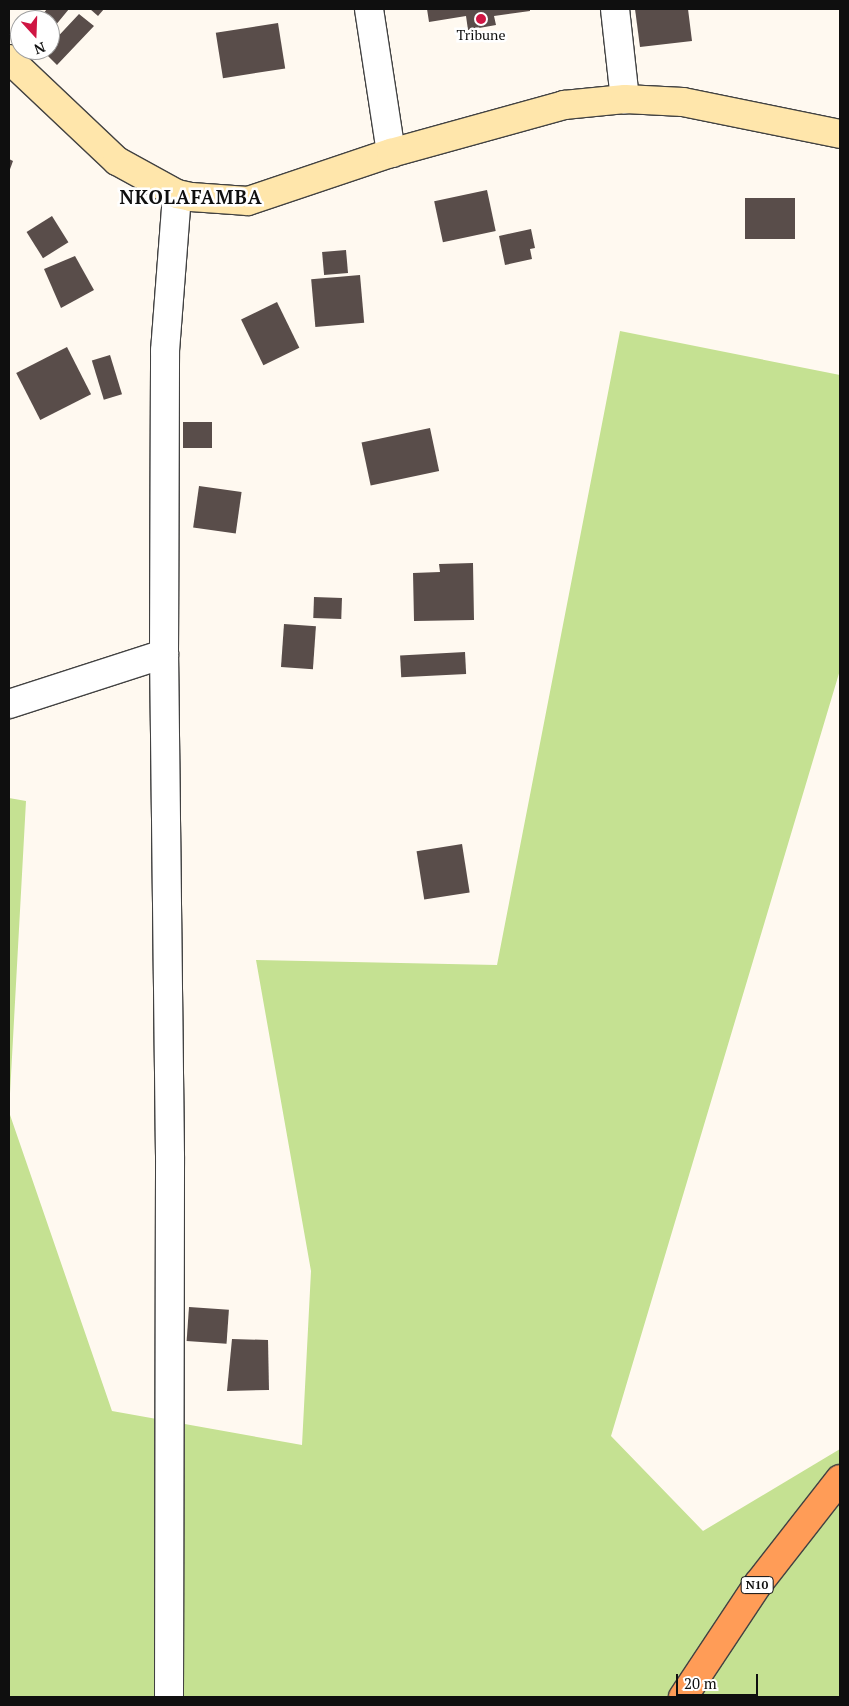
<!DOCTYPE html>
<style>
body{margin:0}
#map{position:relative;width:849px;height:1706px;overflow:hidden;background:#fff9f0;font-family:"PT Serif",serif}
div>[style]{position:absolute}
.forest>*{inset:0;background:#c5e192}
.building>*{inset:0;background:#594d4a;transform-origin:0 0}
.roads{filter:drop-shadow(1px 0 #424242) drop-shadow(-1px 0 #424242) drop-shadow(0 1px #424242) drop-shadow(0 -1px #424242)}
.minor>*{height:28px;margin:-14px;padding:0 14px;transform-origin:14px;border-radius:14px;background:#fff}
.secondary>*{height:28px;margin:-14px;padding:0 14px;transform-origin:14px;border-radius:14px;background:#ffe6ab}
.trunk>*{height:28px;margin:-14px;padding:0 14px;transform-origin:14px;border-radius:14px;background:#ff9c57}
.dots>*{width:14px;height:14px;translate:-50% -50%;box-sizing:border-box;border:2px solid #fff;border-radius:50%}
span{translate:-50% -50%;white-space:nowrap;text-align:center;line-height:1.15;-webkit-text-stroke:5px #fff;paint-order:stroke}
.shield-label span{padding:1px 4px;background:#fff;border:1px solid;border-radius:4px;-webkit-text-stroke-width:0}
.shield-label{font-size:12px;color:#0f0f0f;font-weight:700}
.poi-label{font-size:14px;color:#0f0f0f}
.district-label{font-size:19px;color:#0f0f0f;font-weight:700;letter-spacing:1px}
.frame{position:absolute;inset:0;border:10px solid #0f0f0f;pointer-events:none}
.north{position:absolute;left:10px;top:10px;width:50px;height:50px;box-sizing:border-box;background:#fff;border:1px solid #9f9f9f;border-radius:50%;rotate:160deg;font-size:14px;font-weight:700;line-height:20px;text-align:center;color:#0f0f0f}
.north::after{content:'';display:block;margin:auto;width:18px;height:22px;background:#cf1643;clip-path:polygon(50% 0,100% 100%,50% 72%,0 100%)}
.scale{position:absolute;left:676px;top:1674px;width:82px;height:22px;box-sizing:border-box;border:2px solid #0f0f0f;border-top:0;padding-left:6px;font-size:15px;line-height:18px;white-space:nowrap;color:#0f0f0f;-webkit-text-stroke:4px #fff;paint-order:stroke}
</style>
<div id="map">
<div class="forest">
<div style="clip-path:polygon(620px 331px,840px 375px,840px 670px,611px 1436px,703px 1531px,840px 1449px,840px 1697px,9px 1697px,9px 798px,26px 801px,9px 1112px,112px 1411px,302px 1445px,311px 1271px,256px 960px,497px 965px)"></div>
</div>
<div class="building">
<div style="clip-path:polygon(47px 9px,69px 9px,50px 32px,50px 20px,38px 20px)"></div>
<div style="clip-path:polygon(90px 9px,104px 9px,98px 16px)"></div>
<div style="clip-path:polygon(427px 9px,530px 9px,530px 11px,494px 16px,496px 25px,468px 30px,466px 16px,429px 22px)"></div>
<div style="clip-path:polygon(635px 9px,688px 9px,692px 41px,640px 47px)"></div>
<div style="clip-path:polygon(79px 14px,94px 26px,57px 65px,44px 52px,50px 50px,50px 45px)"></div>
<div style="left:278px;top:23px;width:46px;height:63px;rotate:81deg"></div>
<div style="clip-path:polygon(9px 159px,13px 161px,9px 172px)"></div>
<div style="left:487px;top:190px;width:42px;height:54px;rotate:78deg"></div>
<div style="left:745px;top:198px;width:50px;height:41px"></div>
<div style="left:52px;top:216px;width:31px;height:30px;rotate:58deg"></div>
<div style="clip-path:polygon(531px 229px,535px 248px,530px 249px,532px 259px,505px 265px,499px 236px)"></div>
<div style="left:346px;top:250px;width:23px;height:24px;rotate:85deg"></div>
<div style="clip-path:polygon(75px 256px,94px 290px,61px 308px,44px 269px)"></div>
<div style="left:360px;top:275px;width:48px;height:49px;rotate:85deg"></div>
<div style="left:277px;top:302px;width:51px;height:40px;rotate:64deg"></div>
<div style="left:67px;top:347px;width:53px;height:57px;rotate:63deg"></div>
<div style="left:110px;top:355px;width:41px;height:19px;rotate:73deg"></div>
<div style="left:183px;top:422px;width:29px;height:26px"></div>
<div style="left:430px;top:428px;width:44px;height:70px;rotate:78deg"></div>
<div style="left:199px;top:486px;width:43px;height:42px;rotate:8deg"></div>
<div style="clip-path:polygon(473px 563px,474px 620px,414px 621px,413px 573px,440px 572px,439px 564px)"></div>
<div style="left:314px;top:597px;width:28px;height:21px;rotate:2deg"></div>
<div style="left:284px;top:624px;width:32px;height:43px;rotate:4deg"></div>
<div style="left:465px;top:652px;width:22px;height:65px;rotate:87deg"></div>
<div style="left:462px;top:844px;width:49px;height:46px;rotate:81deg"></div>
<div style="left:189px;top:1307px;width:40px;height:34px;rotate:4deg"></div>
<div style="clip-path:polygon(232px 1339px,268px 1340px,269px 1390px,227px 1391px)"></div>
</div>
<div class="roads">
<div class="minor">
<div style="left:369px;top:9px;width:146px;rotate:81.3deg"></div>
<div style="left:615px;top:9px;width:91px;rotate:83.7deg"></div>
<div style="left:9px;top:704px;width:163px;rotate:-17.9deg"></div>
<div style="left:169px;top:1697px;width:541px;rotate:-89.89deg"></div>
<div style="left:170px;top:1156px;width:502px;rotate:-90.68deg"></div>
<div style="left:164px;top:654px;width:303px;rotate:-89.8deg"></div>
<div style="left:165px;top:351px;width:157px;rotate:-85.6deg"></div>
</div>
<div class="secondary">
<div style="left:9px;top:59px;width:149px;rotate:43.4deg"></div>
<div style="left:117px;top:161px;width:68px;rotate:28.8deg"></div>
<div style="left:177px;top:194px;width:14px;rotate:12deg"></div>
<div style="left:191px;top:197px;width:57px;rotate:4deg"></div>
<div style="left:248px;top:201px;width:151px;rotate:-18.6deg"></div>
<div style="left:391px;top:153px;width:180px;rotate:-15.5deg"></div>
<div style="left:564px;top:105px;width:61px;rotate:-5.6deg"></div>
<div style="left:625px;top:99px;width:58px;rotate:3deg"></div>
<div style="left:683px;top:102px;width:160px;rotate:11.5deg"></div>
</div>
<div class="trunk">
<div style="left:683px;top:1697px;width:136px;rotate:-56.4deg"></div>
<div style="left:758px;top:1584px;width:133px;rotate:-52deg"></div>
</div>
</div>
<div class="dots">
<div style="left:481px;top:19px;background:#cf1643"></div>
</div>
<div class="shield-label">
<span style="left:757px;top:1585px">N10</span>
</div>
<div class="poi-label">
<span style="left:481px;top:35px">Tribune</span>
</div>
<div class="district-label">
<span style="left:191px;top:197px">NKOLAFAMBA</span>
</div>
<div class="frame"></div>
<div class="north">N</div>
<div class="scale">20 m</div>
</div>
